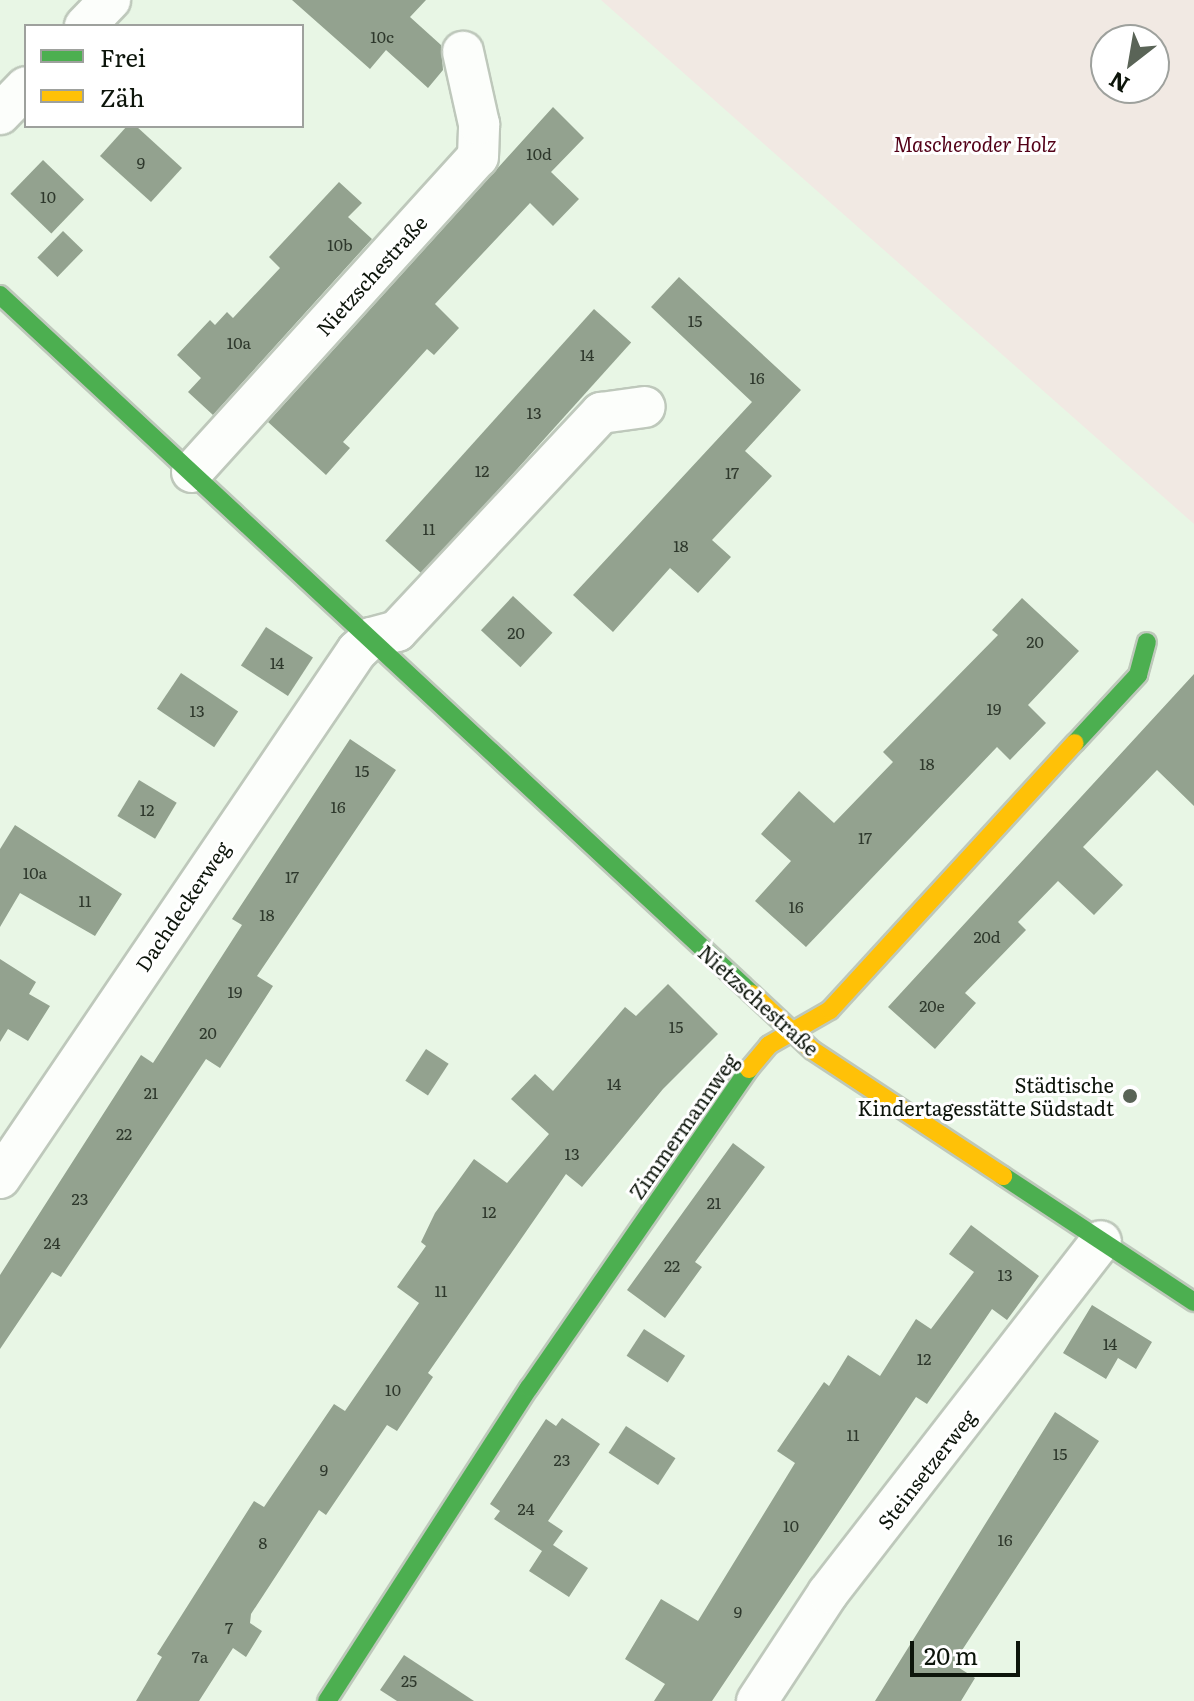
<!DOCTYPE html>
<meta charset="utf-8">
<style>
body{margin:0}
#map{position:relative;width:1194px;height:1701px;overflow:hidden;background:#e8f6e5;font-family:Literata,serif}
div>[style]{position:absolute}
.green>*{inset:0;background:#f1e9e3}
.building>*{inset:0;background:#93a28f;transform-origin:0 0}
.roads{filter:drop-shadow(2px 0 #bec8bb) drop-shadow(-2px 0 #bec8bb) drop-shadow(0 2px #bec8bb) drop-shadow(0 -2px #bec8bb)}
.street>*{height:40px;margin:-20px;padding:0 20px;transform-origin:20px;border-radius:20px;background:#fcfefb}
.fast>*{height:18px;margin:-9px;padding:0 9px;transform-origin:9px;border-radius:9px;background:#4caf50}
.slow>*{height:18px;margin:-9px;padding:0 9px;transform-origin:9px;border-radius:9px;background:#ffc107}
.dots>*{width:22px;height:22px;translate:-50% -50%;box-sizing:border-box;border:4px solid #fff;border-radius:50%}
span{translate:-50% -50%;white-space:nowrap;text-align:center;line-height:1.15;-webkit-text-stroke:6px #fff;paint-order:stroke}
.number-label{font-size:16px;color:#2e382c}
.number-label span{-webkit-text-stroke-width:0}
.park-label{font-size:20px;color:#530118;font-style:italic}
.street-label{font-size:20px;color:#0d150b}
.poi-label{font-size:20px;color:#0d150b}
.right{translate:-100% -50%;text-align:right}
.legend{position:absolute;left:24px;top:24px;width:280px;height:104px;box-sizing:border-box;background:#fff;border:2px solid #9ea19d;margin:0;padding:10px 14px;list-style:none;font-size:24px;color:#0d150b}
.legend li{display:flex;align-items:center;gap:16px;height:40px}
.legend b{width:40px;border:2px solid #9ea19d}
.north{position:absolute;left:1090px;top:24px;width:80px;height:80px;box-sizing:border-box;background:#fff;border:2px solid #9ea19d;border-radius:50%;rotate:211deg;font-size:22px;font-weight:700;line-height:32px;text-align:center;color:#0d150b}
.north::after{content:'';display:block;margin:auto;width:28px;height:36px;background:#5a6457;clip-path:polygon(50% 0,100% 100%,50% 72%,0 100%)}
.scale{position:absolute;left:910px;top:1641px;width:110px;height:36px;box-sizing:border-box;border:4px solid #0d150b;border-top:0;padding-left:10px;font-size:24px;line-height:28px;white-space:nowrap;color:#0d150b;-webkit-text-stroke:6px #fff;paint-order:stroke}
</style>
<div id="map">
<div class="green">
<div style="clip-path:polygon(evenodd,601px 0,1194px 0,1194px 524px,601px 0,1106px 40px,1154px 40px,1154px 88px,1106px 88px,1106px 40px)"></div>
</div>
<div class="building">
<div style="clip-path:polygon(292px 0,426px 0,410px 17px,441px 45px,443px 70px,428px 88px,386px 50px,370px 69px)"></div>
<div style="clip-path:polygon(553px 107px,584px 138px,551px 172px,579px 199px,553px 226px,530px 203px,435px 304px,459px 328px,434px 355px,427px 349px,343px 442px,350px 448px,326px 475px,268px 422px)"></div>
<div style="clip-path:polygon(127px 126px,136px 126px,182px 168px,151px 202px,100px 156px)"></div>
<div style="left:43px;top:160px;width:57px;height:47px;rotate:44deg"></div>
<div style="clip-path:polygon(339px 182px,362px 203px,348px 217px,372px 239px,213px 415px,188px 392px,201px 378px,177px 355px,210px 320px,215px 325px,227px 312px,233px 318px,280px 268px,269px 257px)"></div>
<div style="left:63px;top:231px;width:28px;height:37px;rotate:44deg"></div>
<div style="clip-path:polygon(679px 277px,801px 390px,745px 451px,772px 476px,712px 540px,731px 557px,698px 593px,670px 568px,613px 632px,573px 595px,752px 402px,651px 307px)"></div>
<div style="left:594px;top:309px;width:50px;height:312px;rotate:42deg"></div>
<div style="left:513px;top:596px;width:54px;height:47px;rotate:43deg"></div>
<div style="clip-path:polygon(1022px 598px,1079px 651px,1028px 705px,1046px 723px,1010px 760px,997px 747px,806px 947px,755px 901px,791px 861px,761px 834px,799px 791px,834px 823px,893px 762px,883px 752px,998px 635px,992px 630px)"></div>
<div style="left:266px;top:627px;width:56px;height:46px;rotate:33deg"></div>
<div style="left:181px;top:673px;width:69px;height:43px;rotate:34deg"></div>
<div style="clip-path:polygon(1194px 674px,1194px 806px,1157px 770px,1083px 847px,1123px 885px,1094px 915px,1058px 881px,1018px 922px,1026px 930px,965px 993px,976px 1003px,935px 1049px,888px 1007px)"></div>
<div style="clip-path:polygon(350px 739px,396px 770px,257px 976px,273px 986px,220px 1068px,206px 1059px,61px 1277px,52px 1272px,0 1349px,0 1275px,141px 1055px,153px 1063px,242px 925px,232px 919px)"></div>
<div style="left:139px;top:780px;width:44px;height:42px;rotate:31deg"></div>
<div style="clip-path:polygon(15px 825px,122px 894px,95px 936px,20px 893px,0 927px,0 849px)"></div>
<div style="clip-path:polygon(0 959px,36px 982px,29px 994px,50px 1006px,28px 1041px,8px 1029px,0 1042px)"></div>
<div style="clip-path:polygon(668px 984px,718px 1034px,663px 1089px,582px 1187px,566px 1174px,428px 1373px,433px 1377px,397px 1431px,387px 1425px,326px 1515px,319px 1510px,251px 1614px,250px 1623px,262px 1631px,246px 1657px,233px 1648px,199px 1701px,136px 1701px,162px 1657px,157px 1654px,254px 1501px,264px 1507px,334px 1404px,345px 1411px,419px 1303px,397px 1287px,426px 1246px,421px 1242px,435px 1213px,474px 1159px,507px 1183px,549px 1134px,511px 1099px,535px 1074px,553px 1091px,625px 1007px,636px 1016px)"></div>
<div style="left:426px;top:1049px;width:27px;height:38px;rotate:33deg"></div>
<div style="clip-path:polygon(733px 1143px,765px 1167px,695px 1262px,702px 1267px,665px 1318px,627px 1290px)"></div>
<div style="clip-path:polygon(971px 1225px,1039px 1276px,1007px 1320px,992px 1309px,927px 1404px,916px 1397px,712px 1701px,654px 1701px,665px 1684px,625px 1659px,661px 1599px,698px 1621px,795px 1463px,777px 1451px,824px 1382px,829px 1386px,848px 1355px,880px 1376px,916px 1319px,931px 1329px,974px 1272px,949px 1254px)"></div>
<div style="clip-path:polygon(1092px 1305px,1152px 1342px,1136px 1369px,1118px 1358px,1106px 1379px,1063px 1353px)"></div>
<div style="left:644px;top:1329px;width:49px;height:32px;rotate:33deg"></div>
<div style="clip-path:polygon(1055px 1412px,1099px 1441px,953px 1664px,975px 1678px,961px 1701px,875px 1701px)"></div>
<div style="clip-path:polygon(562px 1418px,600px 1444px,548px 1521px,563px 1531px,553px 1545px,588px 1568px,569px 1597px,529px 1571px,542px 1551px,494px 1519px,500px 1511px,490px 1504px,546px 1419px,556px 1426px)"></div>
<div style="left:626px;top:1426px;width:59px;height:32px;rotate:33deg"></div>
<div style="clip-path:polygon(404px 1655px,474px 1701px,397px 1701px,380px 1690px)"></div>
</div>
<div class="roads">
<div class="street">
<div style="left:85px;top:26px;width:36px;rotate:-46deg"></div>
<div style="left:0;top:114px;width:37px;rotate:-46deg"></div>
<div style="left:192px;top:472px;width:425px;rotate:-47.8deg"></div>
<div style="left:478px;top:157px;width:33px;rotate:-88deg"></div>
<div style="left:479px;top:124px;width:74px;rotate:-102.5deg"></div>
<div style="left:0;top:1178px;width:637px;rotate:-55.89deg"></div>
<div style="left:357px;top:651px;width:19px;rotate:-43deg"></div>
<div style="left:371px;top:638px;width:27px;rotate:-15deg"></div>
<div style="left:397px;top:631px;width:299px;rotate:-46.9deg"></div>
<div style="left:601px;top:413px;width:44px;rotate:-7.8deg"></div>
<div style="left:757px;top:1701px;width:129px;rotate:-56.7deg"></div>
<div style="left:828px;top:1593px;width:445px;rotate:-52.2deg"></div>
</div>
<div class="fast">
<div style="left:0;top:295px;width:1027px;rotate:42.91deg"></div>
<div style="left:1075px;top:743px;width:93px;rotate:-47.2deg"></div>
<div style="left:1138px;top:675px;width:34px;rotate:-75deg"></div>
<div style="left:1003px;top:1176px;width:229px;rotate:33.4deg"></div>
<div style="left:327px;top:1701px;width:373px;rotate:-57.2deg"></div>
<div style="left:529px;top:1388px;width:388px;rotate:-55.4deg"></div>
</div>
<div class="slow">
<div style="left:752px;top:994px;width:82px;rotate:43deg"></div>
<div style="left:812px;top:1050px;width:229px;rotate:33.4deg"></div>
<div style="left:749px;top:1069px;width:31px;rotate:-50deg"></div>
<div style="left:769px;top:1045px;width:70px;rotate:-29.8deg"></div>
<div style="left:830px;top:1010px;width:362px;rotate:-47.5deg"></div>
</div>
</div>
<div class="dots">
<div style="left:1130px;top:1096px;background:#5a6457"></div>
</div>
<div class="number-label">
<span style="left:382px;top:36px">10c</span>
<span style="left:539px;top:153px">10d</span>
<span style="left:141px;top:162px">9</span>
<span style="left:48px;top:196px">10</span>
<span style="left:340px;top:244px">10b</span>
<span style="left:695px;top:320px">15</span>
<span style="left:239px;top:342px">10a</span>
<span style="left:587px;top:354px">14</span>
<span style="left:757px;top:377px">16</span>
<span style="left:534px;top:412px">13</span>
<span style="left:482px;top:470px">12</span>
<span style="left:732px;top:472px">17</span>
<span style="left:429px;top:528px">11</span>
<span style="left:681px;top:545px">18</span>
<span style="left:516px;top:632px">20</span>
<span style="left:1035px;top:641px">20</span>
<span style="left:277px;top:662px">14</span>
<span style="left:994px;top:708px">19</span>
<span style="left:197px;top:710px">13</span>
<span style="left:927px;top:763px">18</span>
<span style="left:362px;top:770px">15</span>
<span style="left:338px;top:806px">16</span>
<span style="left:147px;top:809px">12</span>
<span style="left:865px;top:837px">17</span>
<span style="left:35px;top:872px">10a</span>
<span style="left:292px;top:876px">17</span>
<span style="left:85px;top:900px">11</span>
<span style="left:796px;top:906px">16</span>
<span style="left:267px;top:914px">18</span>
<span style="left:987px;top:936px">20d</span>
<span style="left:235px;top:991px">19</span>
<span style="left:932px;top:1005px">20e</span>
<span style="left:676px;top:1026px">15</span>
<span style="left:208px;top:1032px">20</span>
<span style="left:614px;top:1083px">14</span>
<span style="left:151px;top:1092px">21</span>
<span style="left:124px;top:1133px">22</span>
<span style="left:572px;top:1153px">13</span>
<span style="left:80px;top:1198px">23</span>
<span style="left:714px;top:1202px">21</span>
<span style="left:489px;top:1211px">12</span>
<span style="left:52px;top:1242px">24</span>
<span style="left:672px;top:1265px">22</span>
<span style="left:1005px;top:1274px">13</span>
<span style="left:441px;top:1290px">11</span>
<span style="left:1110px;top:1343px">14</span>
<span style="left:924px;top:1358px">12</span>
<span style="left:393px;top:1389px">10</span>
<span style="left:853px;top:1434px">11</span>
<span style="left:1060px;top:1453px">15</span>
<span style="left:562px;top:1459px">23</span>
<span style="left:324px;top:1469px">9</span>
<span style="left:526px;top:1508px">24</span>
<span style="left:791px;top:1525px">10</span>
<span style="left:1005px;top:1539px">16</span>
<span style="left:263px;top:1542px">8</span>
<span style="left:738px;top:1611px">9</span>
<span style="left:229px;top:1627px">7</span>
<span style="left:200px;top:1656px">7a</span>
<span style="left:409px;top:1680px">25</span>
</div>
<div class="park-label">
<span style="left:975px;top:143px">Mascheroder Holz</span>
</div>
<div class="street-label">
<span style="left:371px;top:275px;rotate:-48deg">Nietzschestraße</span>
<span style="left:182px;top:906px;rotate:-56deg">Dachdeckerweg</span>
<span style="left:759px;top:1000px;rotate:42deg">Nietzschestraße</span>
<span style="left:683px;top:1126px;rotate:-55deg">Zimmermannweg</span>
<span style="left:926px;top:1469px;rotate:-52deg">Steinsetzerweg</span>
</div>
<div class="poi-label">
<span class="right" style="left:1114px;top:1096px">Städtische<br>Kindertagesstätte Südstadt</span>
</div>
<ul class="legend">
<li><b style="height:10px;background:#4caf50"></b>Frei</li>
<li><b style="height:10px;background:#ffc107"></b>Zäh</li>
</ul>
<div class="north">N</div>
<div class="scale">20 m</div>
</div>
